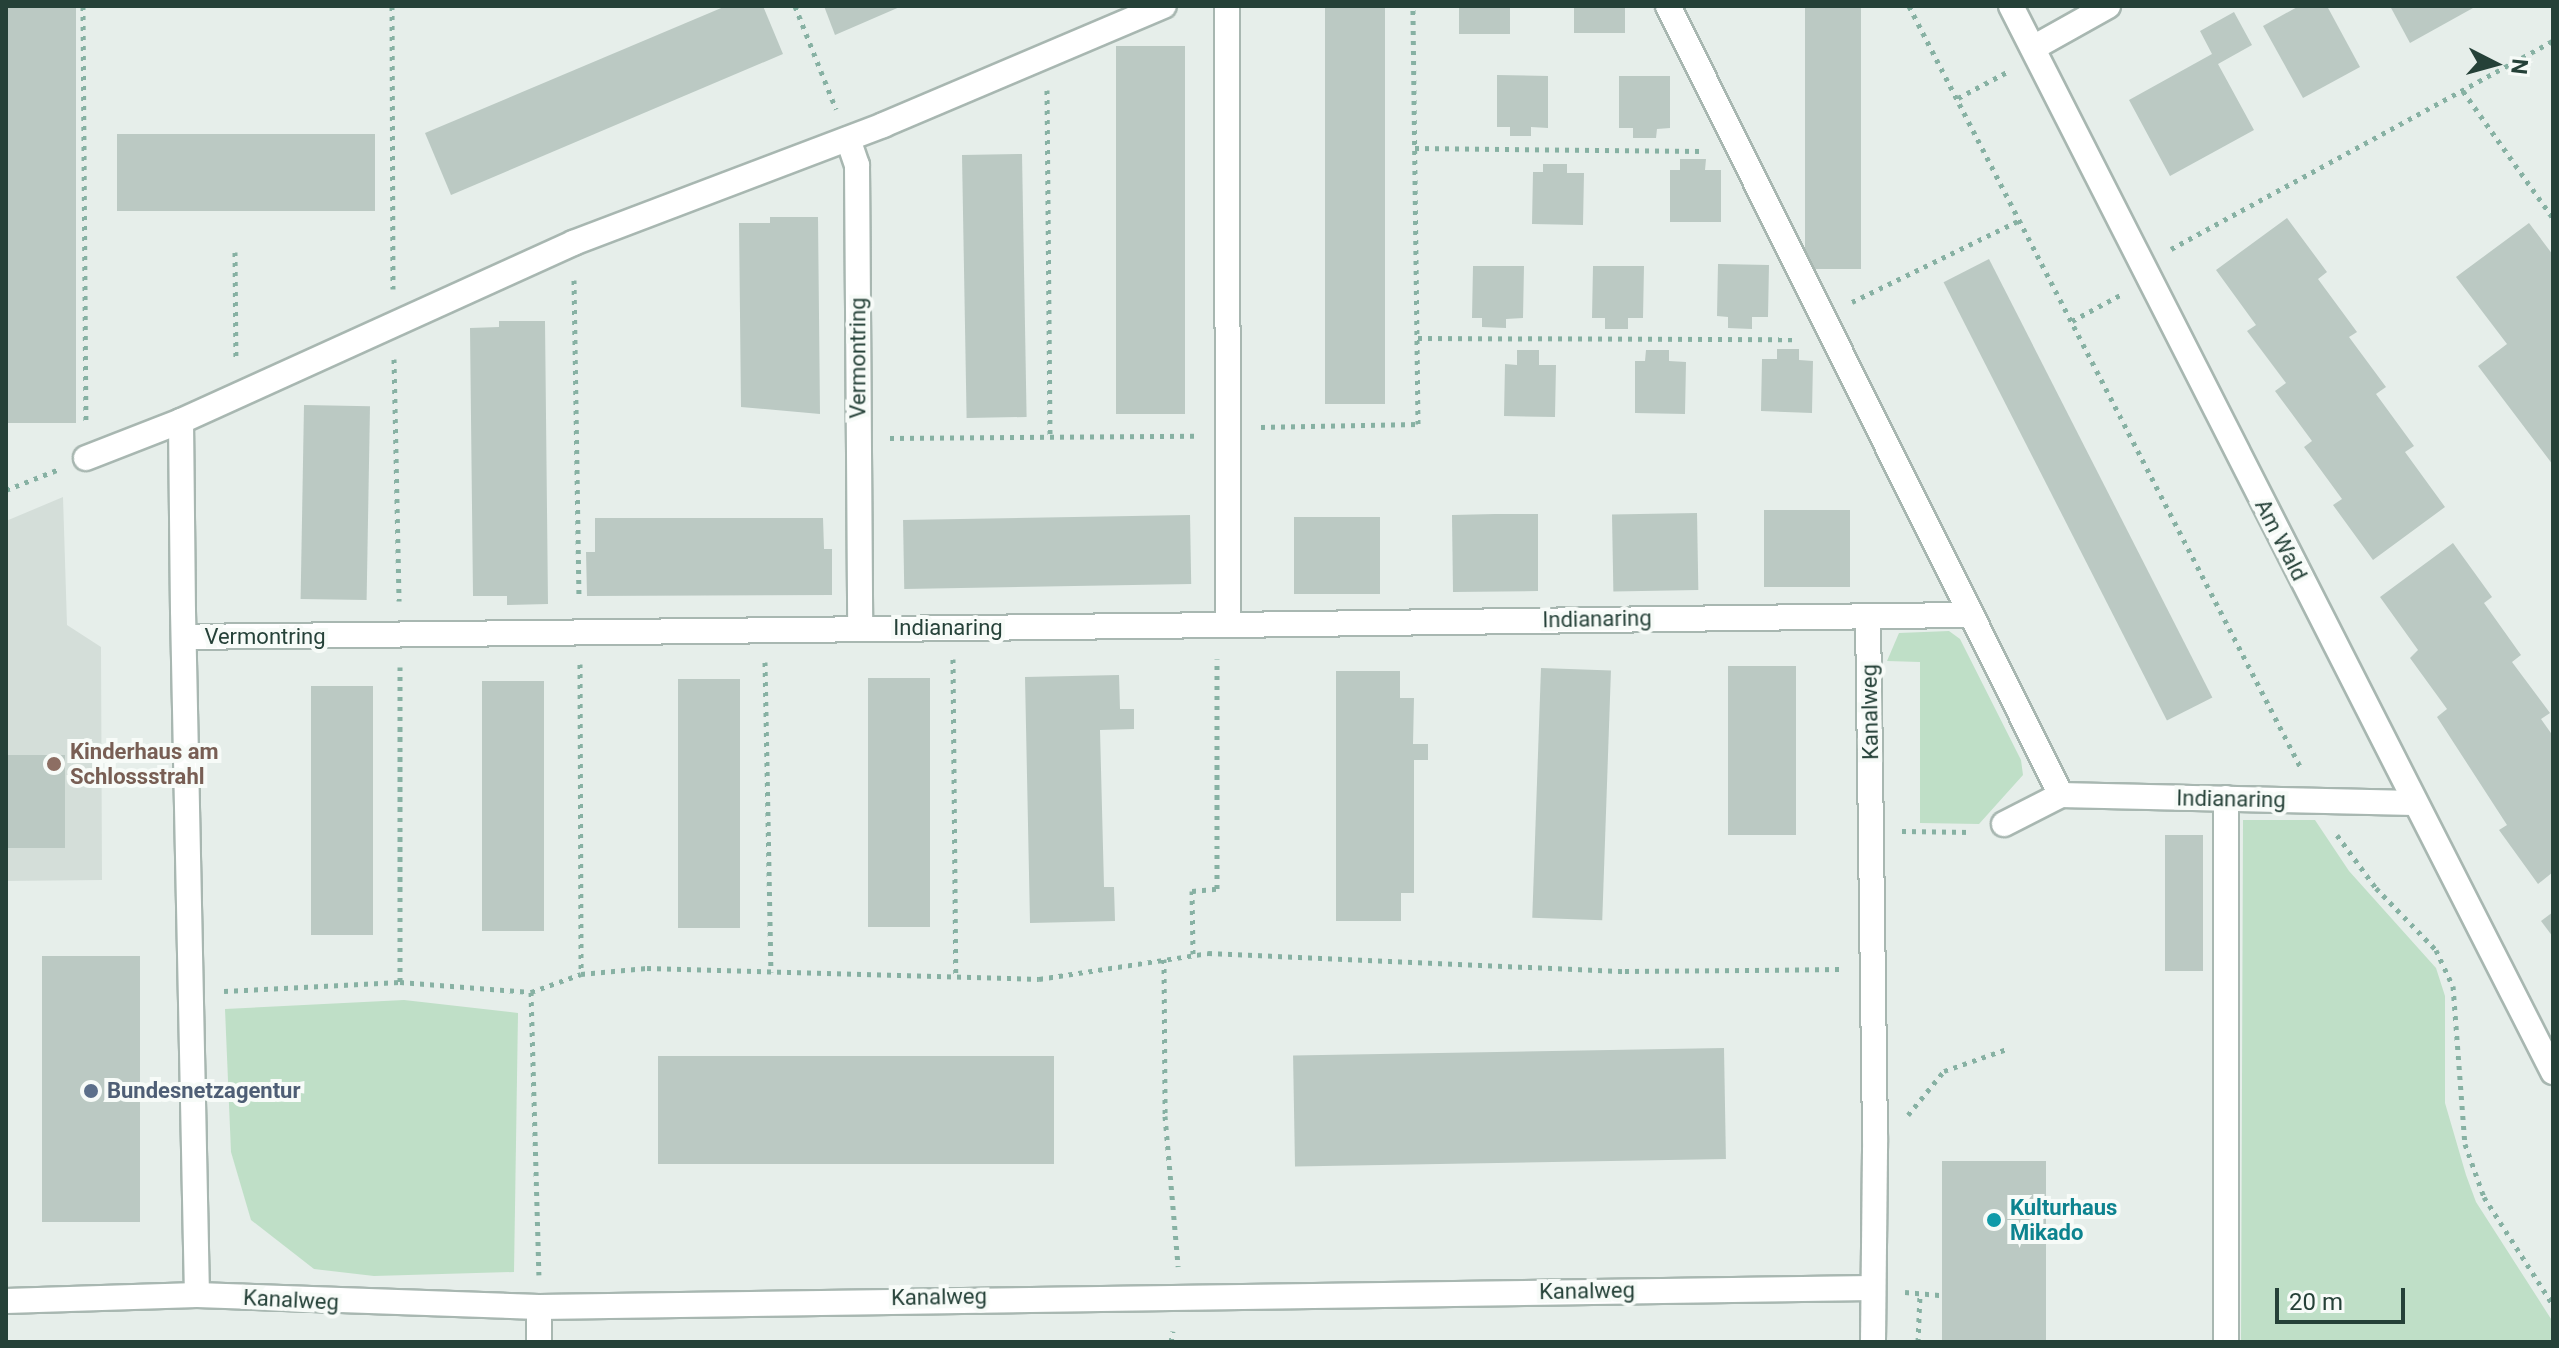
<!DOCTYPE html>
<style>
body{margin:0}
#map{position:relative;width:2559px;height:1348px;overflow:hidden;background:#e6eeea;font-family:Roboto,sans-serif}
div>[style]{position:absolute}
.built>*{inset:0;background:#d4ded9}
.green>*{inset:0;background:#bfdfc7}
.building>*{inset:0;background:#bbc9c3;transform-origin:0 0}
.path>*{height:5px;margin-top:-2.5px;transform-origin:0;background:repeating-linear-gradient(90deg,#87b1a3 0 4px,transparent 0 10px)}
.roads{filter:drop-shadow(2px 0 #a8b7b1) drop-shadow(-2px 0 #a8b7b1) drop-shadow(0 2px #a8b7b1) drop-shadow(0 -2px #a8b7b1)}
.lane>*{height:24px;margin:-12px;padding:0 12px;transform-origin:12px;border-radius:12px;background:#fff}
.street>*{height:24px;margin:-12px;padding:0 12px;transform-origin:12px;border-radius:12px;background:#fff}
.secondary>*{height:24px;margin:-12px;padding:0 12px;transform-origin:12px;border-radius:12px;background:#fff}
.dots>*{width:22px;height:22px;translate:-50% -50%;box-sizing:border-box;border:4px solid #f7fbf8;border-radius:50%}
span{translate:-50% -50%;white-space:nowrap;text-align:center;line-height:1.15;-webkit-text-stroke:8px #f7fbf8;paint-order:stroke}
.street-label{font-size:22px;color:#254138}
.education-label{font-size:22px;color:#785e54;font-weight:700}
.left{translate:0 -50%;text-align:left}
.service-label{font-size:22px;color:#4e5e75;font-weight:700}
.culture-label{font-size:22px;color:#0d838f;font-weight:700}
.frame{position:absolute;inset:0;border:8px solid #254138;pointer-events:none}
.north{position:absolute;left:2455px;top:24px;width:80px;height:80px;-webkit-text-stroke:6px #f7fbf8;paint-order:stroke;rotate:96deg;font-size:22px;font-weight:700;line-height:32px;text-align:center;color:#254138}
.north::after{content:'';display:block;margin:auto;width:28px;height:36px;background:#254138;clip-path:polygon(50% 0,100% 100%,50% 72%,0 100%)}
.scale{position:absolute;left:2275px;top:1288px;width:130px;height:36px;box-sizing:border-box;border:4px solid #254138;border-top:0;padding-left:10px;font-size:24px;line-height:28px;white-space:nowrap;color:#254138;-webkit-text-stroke:6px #f7fbf8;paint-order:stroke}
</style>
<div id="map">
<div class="built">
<div style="clip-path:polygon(63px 497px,67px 625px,101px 647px,102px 880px,6px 881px,6px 521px)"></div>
</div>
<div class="green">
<div style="clip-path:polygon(1949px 631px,1960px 639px,2021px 760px,2023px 775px,1979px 824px,1920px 823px,1920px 662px,1887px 661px,1899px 633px)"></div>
<div style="clip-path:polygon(2243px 820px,2315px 820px,2349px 871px,2436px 968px,2445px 996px,2445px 1103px,2466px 1175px,2476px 1202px,2553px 1322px,2553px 1342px,2241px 1342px)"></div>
<div style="clip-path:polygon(404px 1000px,518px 1013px,514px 1272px,374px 1276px,314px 1269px,251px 1220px,231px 1152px,225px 1009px)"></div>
</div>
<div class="building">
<div style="left:6px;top:6px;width:70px;height:417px"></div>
<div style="clip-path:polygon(726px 6px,763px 6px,783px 54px,451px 195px,425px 133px)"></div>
<div style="clip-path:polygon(824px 6px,902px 6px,835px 35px)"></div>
<div style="left:1325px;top:6px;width:60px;height:398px"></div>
<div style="left:1459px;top:6px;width:51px;height:28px"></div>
<div style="left:1574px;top:6px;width:51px;height:27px"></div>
<div style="left:1805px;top:6px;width:56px;height:263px"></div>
<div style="clip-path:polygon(2299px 6px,2327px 6px,2360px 67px,2303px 98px,2263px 26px)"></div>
<div style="clip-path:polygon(2390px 6px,2472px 6px,2473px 8px,2410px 43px)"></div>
<div style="clip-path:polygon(2234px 12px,2252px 45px,2218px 64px,2254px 130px,2170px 176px,2129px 100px,2212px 54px,2200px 31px)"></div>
<div style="left:1116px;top:46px;width:69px;height:368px"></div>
<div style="clip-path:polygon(1497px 75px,1548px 76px,1548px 128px,1531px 127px,1531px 136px,1510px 136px,1510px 127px,1497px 127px)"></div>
<div style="clip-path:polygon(1619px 76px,1670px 76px,1670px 128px,1657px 129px,1656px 138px,1633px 138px,1633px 128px,1619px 128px)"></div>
<div style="left:375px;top:134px;width:77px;height:258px;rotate:90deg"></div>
<div style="left:1022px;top:154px;width:263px;height:60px;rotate:89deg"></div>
<div style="clip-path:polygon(1680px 159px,1706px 159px,1705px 170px,1721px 170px,1721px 222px,1670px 222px,1670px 170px,1680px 170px)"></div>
<div style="clip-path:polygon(1543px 164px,1567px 164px,1567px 173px,1584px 173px,1583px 225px,1532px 224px,1533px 172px,1543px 172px)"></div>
<div style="clip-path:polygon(770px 217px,818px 217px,820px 414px,741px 407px,739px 223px,770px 223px)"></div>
<div style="clip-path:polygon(2287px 218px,2327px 272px,2318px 279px,2357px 332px,2349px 337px,2386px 387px,2376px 394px,2414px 446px,2405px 452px,2445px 507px,2373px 560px,2333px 505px,2342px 499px,2304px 447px,2312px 441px,2275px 391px,2286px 383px,2247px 331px,2256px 325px,2216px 270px)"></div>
<div style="clip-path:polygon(2529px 223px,2553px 255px,2553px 465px,2478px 366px,2507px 344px,2456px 277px)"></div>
<div style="left:1989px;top:259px;width:492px;height:51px;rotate:63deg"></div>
<div style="clip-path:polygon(1718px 264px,1769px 265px,1768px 317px,1752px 317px,1752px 329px,1728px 328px,1728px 317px,1717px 316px)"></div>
<div style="clip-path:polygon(1473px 266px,1524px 266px,1523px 318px,1506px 319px,1506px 328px,1482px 327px,1482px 318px,1472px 318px)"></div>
<div style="clip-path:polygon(1593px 266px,1644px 266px,1643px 318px,1628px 318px,1628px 329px,1605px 329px,1605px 318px,1592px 318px)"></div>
<div style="clip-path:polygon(499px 321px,545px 321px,548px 604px,507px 605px,507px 596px,473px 596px,470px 328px,499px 327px)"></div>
<div style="clip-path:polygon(1777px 349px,1799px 349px,1799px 360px,1813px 361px,1812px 413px,1761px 411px,1762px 359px,1777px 359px)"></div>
<div style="clip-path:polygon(1517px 350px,1539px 350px,1539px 365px,1556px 365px,1555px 417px,1504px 416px,1505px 364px,1517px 365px)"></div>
<div style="clip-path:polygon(1646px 350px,1669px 350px,1669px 361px,1686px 362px,1685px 414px,1635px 413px,1635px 361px,1645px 361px)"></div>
<div style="left:304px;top:405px;width:66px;height:194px;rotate:1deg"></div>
<div style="left:1850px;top:510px;width:77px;height:86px;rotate:90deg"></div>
<div style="left:1697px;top:513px;width:77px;height:85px;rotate:89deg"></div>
<div style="clip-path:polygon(1495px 514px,1538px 514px,1538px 591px,1453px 592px,1452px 515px)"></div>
<div style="left:1190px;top:515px;width:69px;height:287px;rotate:89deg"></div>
<div style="left:1380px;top:517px;width:77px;height:86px;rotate:90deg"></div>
<div style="clip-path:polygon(595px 518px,823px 518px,824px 549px,832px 549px,832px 595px,587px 596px,586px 552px,595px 552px)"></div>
<div style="clip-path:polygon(2453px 543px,2492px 597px,2484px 603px,2521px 655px,2512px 662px,2550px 713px,2541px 719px,2553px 736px,2553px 872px,2538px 884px,2499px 830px,2507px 825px,2437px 717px,2447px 709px,2410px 658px,2418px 650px,2380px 597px)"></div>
<div style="left:1728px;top:666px;width:68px;height:169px"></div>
<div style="left:1541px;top:668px;width:70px;height:250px;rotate:2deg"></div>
<div style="clip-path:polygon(1336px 671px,1400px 671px,1400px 698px,1414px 698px,1413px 744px,1428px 744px,1428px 760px,1414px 760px,1414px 893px,1401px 893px,1401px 921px,1336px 921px)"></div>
<div style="clip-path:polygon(1119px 675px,1120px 709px,1134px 709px,1134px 729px,1100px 730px,1104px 887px,1114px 887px,1115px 921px,1030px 923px,1025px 677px)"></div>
<div style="left:930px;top:678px;width:249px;height:62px;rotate:90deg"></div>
<div style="left:678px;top:679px;width:62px;height:249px"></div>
<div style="left:482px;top:681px;width:62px;height:250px"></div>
<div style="left:311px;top:686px;width:62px;height:249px"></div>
<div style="left:6px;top:755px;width:59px;height:93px"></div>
<div style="left:2165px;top:835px;width:38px;height:136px"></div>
<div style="clip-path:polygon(2553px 912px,2553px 937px,2541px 921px)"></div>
<div style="left:140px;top:956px;width:266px;height:98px;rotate:90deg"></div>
<div style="left:1724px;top:1048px;width:111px;height:431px;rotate:89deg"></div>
<div style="left:1054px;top:1056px;width:108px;height:396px;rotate:90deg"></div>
<div style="left:1942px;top:1161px;width:104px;height:181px"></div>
</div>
<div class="path">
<div style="left:83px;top:6px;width:418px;rotate:89.6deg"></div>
<div style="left:392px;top:6px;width:283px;rotate:89.8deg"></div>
<div style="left:795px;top:6px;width:111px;rotate:68.3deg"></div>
<div style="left:1909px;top:6px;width:855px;rotate:62.78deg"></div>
<div style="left:1047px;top:90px;width:347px;rotate:89.5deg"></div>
<div style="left:2463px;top:91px;width:156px;rotate:54.7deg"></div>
<div style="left:1958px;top:98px;width:55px;rotate:-28deg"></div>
<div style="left:1415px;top:148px;width:287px;rotate:0.6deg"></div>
<div style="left:2171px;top:249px;width:435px;rotate:-28.6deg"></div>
<div style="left:235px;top:252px;width:107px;rotate:89.5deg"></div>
<div style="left:574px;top:280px;width:318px;rotate:89.1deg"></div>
<div style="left:1852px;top:302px;width:187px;rotate:-26deg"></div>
<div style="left:2072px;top:321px;width:55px;rotate:-28.4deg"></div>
<div style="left:1418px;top:338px;width:379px;rotate:0.2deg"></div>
<div style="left:394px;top:359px;width:242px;rotate:88.8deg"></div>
<div style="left:1261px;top:427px;width:157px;rotate:-1.1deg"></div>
<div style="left:1418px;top:424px;width:418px;rotate:-90.7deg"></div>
<div style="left:890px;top:438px;width:306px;rotate:-0.4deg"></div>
<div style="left:6px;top:490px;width:55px;rotate:-21.4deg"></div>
<div style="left:953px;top:659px;width:319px;rotate:89.5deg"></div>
<div style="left:765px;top:662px;width:310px;rotate:88.9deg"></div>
<div style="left:580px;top:664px;width:310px;rotate:89.8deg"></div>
<div style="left:400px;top:667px;width:315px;rotate:90deg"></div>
<div style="left:1902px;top:831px;width:70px;rotate:0.8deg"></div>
<div style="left:2337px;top:835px;width:66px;rotate:53.7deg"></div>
<div style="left:2376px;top:888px;width:86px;rotate:45.9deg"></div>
<div style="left:2436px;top:950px;width:40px;rotate:65deg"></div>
<div style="left:2453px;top:986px;width:158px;rotate:85.7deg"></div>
<div style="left:2465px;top:1144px;width:56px;rotate:70.3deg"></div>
<div style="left:2484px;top:1197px;width:128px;rotate:57.4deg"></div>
<div style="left:1193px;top:954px;width:63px;rotate:-90.9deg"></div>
<div style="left:1192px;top:891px;width:25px;rotate:-5deg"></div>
<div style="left:1217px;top:889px;width:230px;rotate:-90deg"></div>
<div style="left:1164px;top:959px;width:157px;rotate:89.6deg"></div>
<div style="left:1165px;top:1116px;width:151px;rotate:85deg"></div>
<div style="left:224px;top:991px;width:176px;rotate:-2.9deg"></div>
<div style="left:400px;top:982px;width:131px;rotate:4.4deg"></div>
<div style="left:531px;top:992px;width:53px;rotate:-19.8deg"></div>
<div style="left:581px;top:974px;width:66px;rotate:-5.2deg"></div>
<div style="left:647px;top:968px;width:392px;rotate:1.6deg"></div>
<div style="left:1039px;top:979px;width:171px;rotate:-8.7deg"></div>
<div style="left:1208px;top:953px;width:417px;rotate:2.5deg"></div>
<div style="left:1625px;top:971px;width:215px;rotate:-0.5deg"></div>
<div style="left:531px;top:992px;width:283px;rotate:88.4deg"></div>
<div style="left:1908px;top:1115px;width:57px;rotate:-50.7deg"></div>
<div style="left:1944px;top:1071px;width:67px;rotate:-19.2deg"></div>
<div style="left:1905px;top:1292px;width:37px;rotate:5deg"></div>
<div style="left:1171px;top:1342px;width:11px;rotate:-80deg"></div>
<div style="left:1918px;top:1342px;width:48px;rotate:-87.6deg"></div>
</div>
<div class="roads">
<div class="lane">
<div style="left:86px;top:458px;width:102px;rotate:-21.3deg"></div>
<div style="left:181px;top:421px;width:190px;rotate:89.4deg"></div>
<div style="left:2004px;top:824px;width:64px;rotate:-27deg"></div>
<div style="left:539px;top:1342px;width:35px;rotate:-90deg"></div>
<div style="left:1873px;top:1342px;width:203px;rotate:-89.4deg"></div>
<div style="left:2226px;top:1342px;width:544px;rotate:-90deg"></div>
</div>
<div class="street">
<div style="left:1227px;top:6px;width:619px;rotate:89.91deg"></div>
<div style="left:1228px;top:625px;width:739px;rotate:-0.78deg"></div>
<div style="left:1668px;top:6px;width:881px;rotate:63.52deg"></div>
<div style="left:2061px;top:795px;width:352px;rotate:1.3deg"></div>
<div style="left:2033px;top:48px;width:86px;rotate:-29.2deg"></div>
<div style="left:848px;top:139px;width:28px;rotate:71deg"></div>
<div style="left:857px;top:165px;width:463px;rotate:89.6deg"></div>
<div style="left:181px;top:421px;width:431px;rotate:-24.4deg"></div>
<div style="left:573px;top:243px;width:332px;rotate:-20.8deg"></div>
<div style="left:883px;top:125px;width:305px;rotate:-23deg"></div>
<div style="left:183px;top:611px;width:684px;rotate:88.83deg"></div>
<div style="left:1868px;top:616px;width:523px;rotate:89.23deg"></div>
<div style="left:184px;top:637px;width:1044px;rotate:-0.66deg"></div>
<div style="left:6px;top:1301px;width:191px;rotate:-1.8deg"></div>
<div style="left:197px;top:1295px;width:342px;rotate:2deg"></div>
<div style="left:539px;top:1307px;width:1333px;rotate:-0.82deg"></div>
</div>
<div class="secondary">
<div style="left:2011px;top:6px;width:1196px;rotate:63.05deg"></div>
</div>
</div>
<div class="dots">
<div style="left:54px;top:764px;background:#8d6e63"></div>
<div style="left:91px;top:1091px;background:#5c6f8a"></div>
<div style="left:1994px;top:1220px;background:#0f9aa8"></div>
</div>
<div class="street-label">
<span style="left:858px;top:358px;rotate:-90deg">Vermontring</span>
<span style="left:2281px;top:540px;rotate:63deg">Am Wald</span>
<span style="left:1597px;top:619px;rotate:-1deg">Indianaring</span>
<span style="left:948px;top:628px">Indianaring</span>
<span style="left:265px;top:637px">Vermontring</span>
<span style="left:1870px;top:712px;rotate:-91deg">Kanalweg</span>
<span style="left:2231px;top:799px;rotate:1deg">Indianaring</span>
<span style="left:1587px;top:1291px;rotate:-1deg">Kanalweg</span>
<span style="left:939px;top:1297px;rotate:-1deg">Kanalweg</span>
<span style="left:291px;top:1300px;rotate:3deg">Kanalweg</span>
</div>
<div class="education-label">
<span class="left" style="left:70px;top:764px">Kinderhaus am<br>Schlossstrahl</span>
</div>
<div class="service-label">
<span class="left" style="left:107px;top:1091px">Bundesnetzagentur</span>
</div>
<div class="culture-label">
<span class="left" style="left:2010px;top:1220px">Kulturhaus<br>Mikado</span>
</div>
<div class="frame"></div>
<div class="north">N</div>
<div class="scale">20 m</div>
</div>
